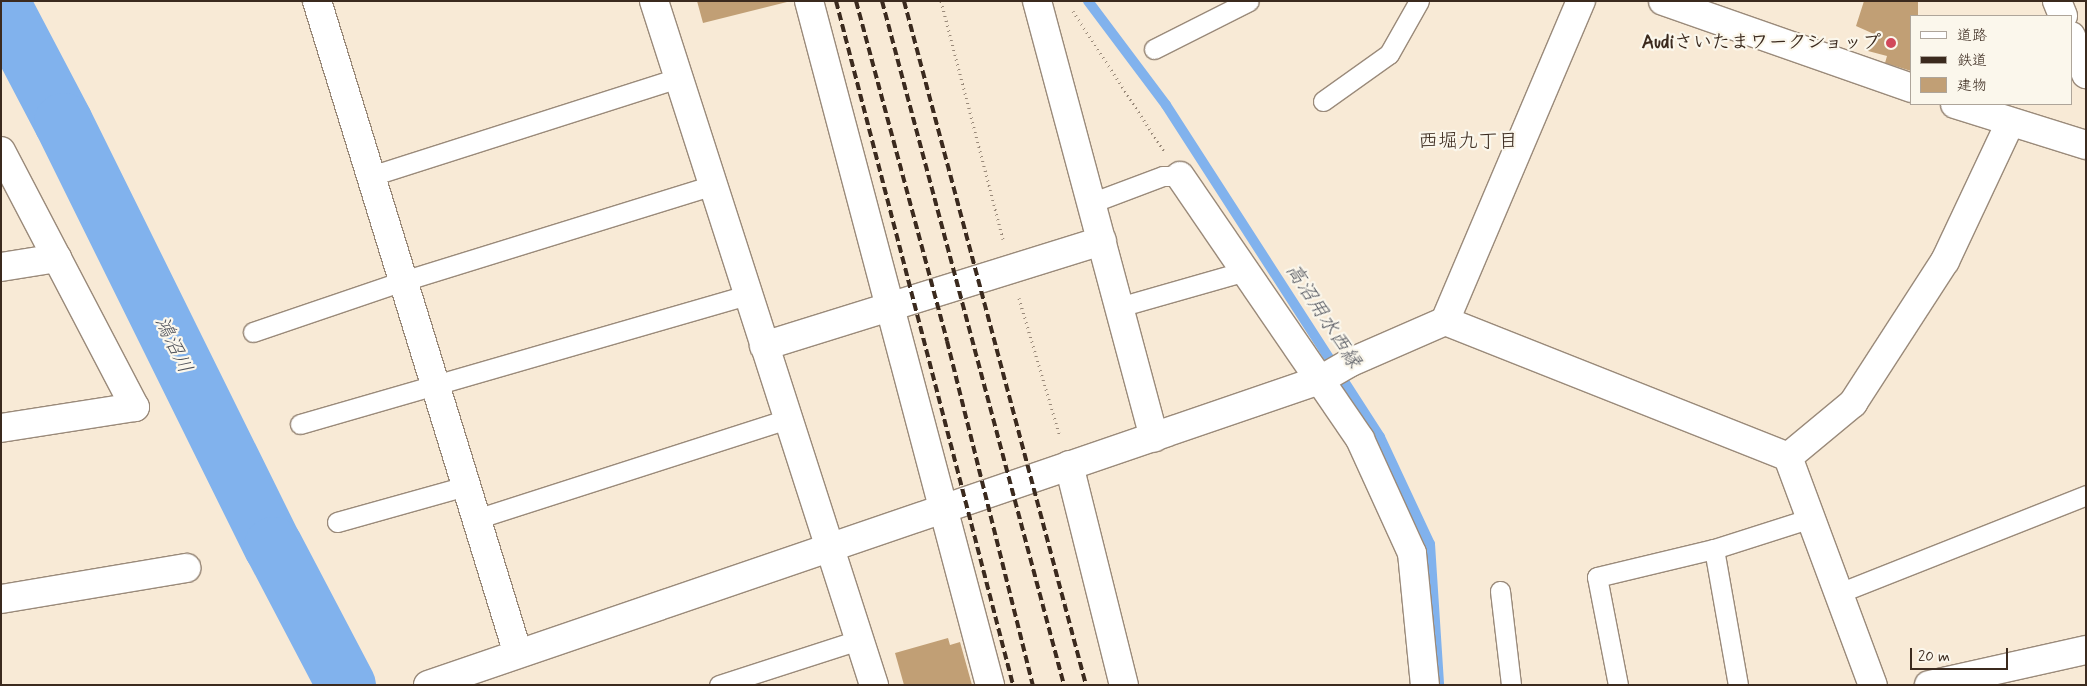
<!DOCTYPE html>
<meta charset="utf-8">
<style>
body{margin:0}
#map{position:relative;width:2087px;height:686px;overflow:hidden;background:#f8ead6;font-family:Mynerve,"Klee One",sans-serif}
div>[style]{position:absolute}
.stream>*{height:10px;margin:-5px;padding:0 5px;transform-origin:5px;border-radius:5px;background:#81b2ed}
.river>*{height:59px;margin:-29.5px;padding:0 29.5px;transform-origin:29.5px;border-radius:29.5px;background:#81b2ed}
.building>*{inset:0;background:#c19f75}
.path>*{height:3px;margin-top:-1.5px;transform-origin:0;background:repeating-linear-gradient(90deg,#9a8a7a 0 1px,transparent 0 5px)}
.roads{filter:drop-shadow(1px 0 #9a8a7a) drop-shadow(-1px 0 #9a8a7a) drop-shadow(0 1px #9a8a7a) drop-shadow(0 -1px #9a8a7a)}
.service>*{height:19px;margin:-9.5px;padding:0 9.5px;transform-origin:9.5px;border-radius:9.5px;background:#fff}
.minor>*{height:28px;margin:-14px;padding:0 14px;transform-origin:14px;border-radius:14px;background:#fff}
.secondary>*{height:28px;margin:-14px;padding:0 14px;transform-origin:14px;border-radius:14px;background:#fff}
.rail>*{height:4px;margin-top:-2px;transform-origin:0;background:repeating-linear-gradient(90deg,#3b2a1e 0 8px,transparent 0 12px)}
.dots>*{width:14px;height:14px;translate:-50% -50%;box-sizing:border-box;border:2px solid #fbf7ec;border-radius:50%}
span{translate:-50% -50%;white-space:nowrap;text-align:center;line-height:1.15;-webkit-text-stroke:4.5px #fbf7ec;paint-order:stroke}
.poi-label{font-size:19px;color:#3b2a1e;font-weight:700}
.right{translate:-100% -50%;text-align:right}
.neighbourhood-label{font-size:20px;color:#3b2a1e}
.water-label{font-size:20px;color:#50535c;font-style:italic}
.frame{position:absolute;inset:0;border:2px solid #3b2a1e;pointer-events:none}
.legend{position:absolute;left:1910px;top:15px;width:162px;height:90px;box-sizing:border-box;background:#fbf7ec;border:1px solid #aea59a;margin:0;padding:6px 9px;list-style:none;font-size:15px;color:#3b2a1e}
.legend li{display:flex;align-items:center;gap:10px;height:25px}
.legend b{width:25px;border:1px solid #aea59a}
.scale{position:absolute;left:1910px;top:648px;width:98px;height:22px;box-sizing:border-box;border:2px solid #3b2a1e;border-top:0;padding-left:6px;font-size:15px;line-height:18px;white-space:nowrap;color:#3b2a1e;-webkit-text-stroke:4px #fbf7ec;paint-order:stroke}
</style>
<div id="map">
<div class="stream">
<div style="left:1088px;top:1px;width:130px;rotate:53.1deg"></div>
<div style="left:1166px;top:105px;width:395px;rotate:57.2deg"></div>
<div style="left:1380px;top:437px;width:118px;rotate:65deg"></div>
<div style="left:1430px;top:544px;width:141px;rotate:86.3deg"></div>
</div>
<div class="river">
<div style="left:1px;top:4px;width:133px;rotate:62.3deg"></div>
<div style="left:63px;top:122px;width:473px;rotate:63.7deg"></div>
<div style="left:273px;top:546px;width:157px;rotate:62.3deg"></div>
</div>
<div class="building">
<div style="clip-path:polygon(697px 1px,787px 1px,787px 2px,703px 23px)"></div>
<div style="clip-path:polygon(1864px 1px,1918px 1px,1918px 16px,1911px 16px,1911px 71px,1885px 63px,1887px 56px,1868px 51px,1874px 34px,1856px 26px)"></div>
<div style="clip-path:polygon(948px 638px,950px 645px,960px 642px,972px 685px,904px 685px,895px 653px)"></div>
</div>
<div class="path">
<div style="left:941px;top:1px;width:246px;rotate:75.4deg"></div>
<div style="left:1073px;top:11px;width:167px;rotate:57deg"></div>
<div style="left:1019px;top:298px;width:144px;rotate:73.5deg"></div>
</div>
<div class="roads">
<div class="service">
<div style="left:1154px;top:49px;width:106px;rotate:-26.8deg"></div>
<div style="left:1323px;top:101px;width:81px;rotate:-35.5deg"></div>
<div style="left:1389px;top:54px;width:61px;rotate:-60.5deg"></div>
<div style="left:371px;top:176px;width:323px;rotate:-17.7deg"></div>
<div style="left:1091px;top:203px;width:77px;rotate:-20.6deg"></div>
<div style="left:1163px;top:176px;width:17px"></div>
<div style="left:1119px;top:307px;width:131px;rotate:-15.9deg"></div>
<div style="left:253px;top:332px;width:158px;rotate:-18.8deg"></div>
<div style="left:403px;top:281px;width:325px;rotate:-17.2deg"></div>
<div style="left:300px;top:424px;width:466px;rotate:-16.1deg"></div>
<div style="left:476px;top:519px;width:327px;rotate:-17.8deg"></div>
<div style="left:337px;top:522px;width:134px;rotate:-15.6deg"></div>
<div style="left:1714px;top:549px;width:138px;rotate:80deg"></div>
<div style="left:1500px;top:591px;width:95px;rotate:83.3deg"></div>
<div style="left:1839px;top:593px;width:266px;rotate:-21.6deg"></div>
<div style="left:719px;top:685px;width:146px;rotate:-17.9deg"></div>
<div style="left:1618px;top:685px;width:110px;rotate:-101deg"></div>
<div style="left:1597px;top:577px;width:120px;rotate:-13.5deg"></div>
<div style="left:1714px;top:549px;width:102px;rotate:-17.7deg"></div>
</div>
<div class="minor">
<div style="left:317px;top:1px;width:683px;rotate:72.89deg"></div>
<div style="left:654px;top:1px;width:719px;rotate:72.17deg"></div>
<div style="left:809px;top:1px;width:708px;rotate:75.18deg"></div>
<div style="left:1037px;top:1px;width:452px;rotate:75deg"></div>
<div style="left:1663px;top:1px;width:263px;rotate:19.3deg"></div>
<div style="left:1955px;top:104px;width:137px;rotate:17.4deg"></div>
<div style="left:1px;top:151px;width:289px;rotate:62.4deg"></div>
<div style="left:135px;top:407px;width:136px;rotate:171.1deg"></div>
<div style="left:1180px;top:176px;width:319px;rotate:55.6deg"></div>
<div style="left:1360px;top:439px;width:125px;rotate:65.5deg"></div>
<div style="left:1412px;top:553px;width:133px;rotate:84.4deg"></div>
<div style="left:1px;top:267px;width:57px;rotate:-9.1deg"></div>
<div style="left:1445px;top:321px;width:369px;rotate:21.6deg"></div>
<div style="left:1788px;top:457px;width:243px;rotate:69.6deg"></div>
<div style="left:764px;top:346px;width:354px;rotate:-17.3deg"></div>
<div style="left:1788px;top:457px;width:85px;rotate:-39.7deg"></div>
<div style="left:1853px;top:403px;width:169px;rotate:-57.1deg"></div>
<div style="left:1945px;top:261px;width:153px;rotate:-64.8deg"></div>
<div style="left:1069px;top:465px;width:227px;rotate:76deg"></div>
<div style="left:1px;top:599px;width:188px;rotate:-9.5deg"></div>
<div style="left:428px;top:685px;width:943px;rotate:-18.88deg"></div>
<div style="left:1320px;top:380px;width:34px;rotate:-30deg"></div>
<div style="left:1349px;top:363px;width:105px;rotate:-23.6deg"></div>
<div style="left:1445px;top:321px;width:348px;rotate:-67deg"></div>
<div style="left:1929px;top:685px;width:161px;rotate:-12.6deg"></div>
</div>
<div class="secondary">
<div style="left:2057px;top:1px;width:16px;rotate:68deg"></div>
<div style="left:2071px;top:36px;width:41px;rotate:68.5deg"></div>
</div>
</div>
<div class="rail">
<div style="left:836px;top:1px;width:707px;rotate:75.49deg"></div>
<div style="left:856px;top:1px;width:352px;rotate:75deg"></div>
<div style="left:947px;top:341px;width:355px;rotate:76deg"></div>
<div style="left:882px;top:1px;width:708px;rotate:75.1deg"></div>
<div style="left:904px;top:1px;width:708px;rotate:75.1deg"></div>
</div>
<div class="dots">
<div style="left:1891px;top:43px;background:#d1495b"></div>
</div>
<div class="poi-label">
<span class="right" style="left:1881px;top:43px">Audiさいたまワークショップ</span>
</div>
<div class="neighbourhood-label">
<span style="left:1468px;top:141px">西堀九丁目</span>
</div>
<div class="water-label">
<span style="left:1323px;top:316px;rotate:57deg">高沼用水西縁</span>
<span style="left:173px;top:345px;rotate:64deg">鴻沼川</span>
</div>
<div class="frame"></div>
<ul class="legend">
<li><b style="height:6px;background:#fff"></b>道路</li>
<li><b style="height:6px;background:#3b2a1e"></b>鉄道</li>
<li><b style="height:14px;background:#c19f75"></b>建物</li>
</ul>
<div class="scale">20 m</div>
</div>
